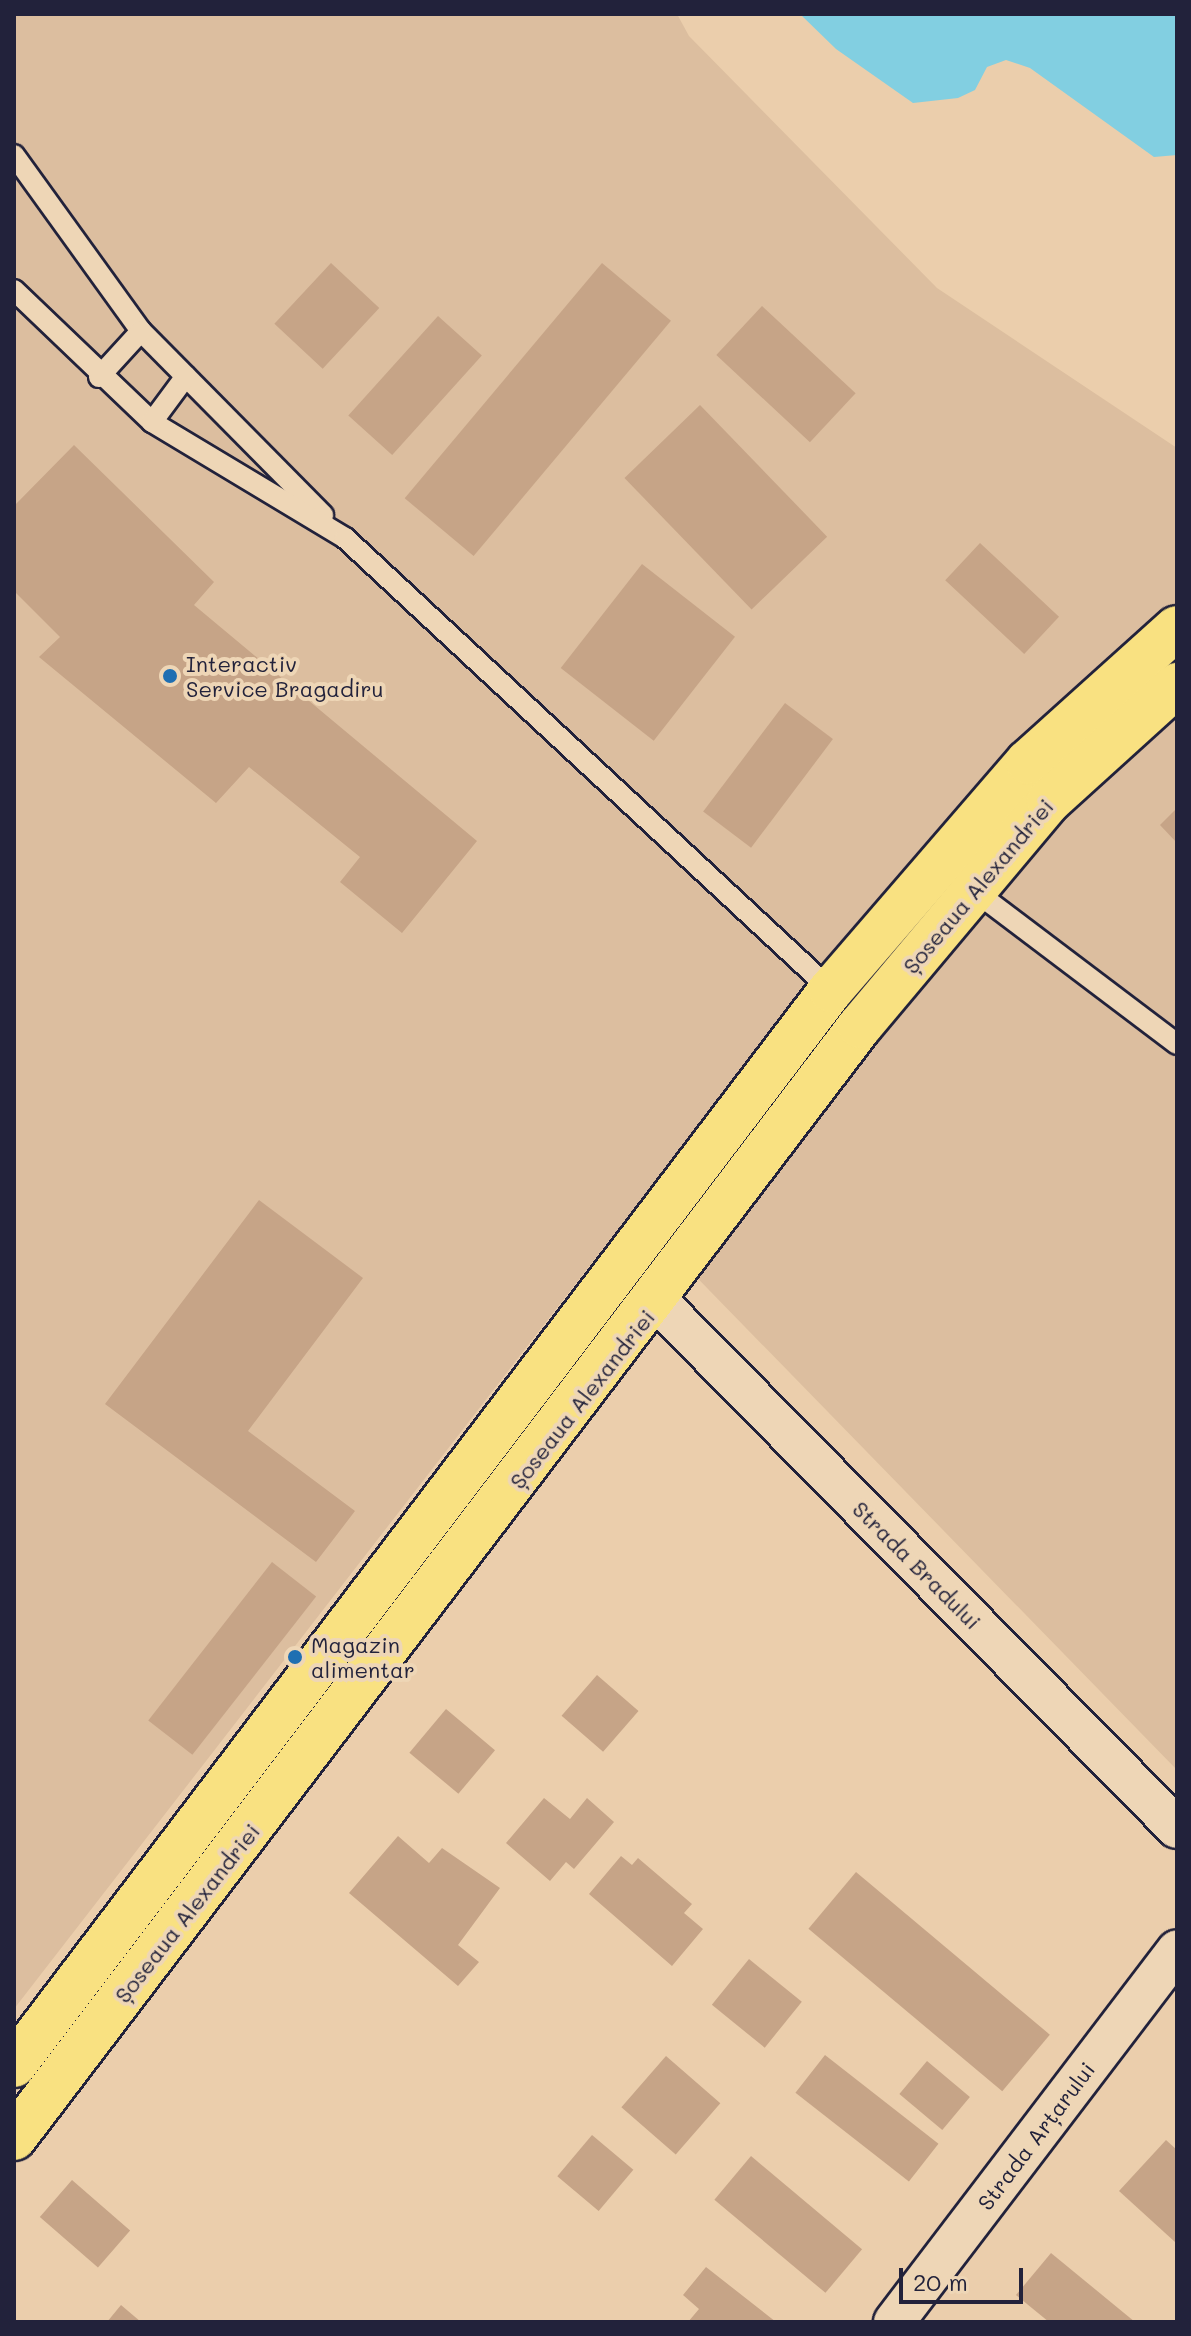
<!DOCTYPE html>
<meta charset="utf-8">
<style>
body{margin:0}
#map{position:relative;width:1191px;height:2336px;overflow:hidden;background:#ebceac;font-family:Mali,sans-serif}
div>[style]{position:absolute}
.built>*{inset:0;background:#dcbe9f}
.water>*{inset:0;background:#82cfe1}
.building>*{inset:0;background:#c6a487;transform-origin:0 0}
.roads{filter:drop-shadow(2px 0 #22223b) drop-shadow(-2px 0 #22223b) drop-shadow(0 2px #22223b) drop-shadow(0 -2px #22223b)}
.lane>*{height:20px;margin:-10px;padding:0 10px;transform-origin:10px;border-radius:10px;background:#eed6b6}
.street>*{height:40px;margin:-20px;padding:0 20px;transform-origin:20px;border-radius:20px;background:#eed6b6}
.highway>*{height:44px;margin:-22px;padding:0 22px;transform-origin:22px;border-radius:22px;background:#f9e181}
.dots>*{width:22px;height:22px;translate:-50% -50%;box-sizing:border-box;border:4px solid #eed6b6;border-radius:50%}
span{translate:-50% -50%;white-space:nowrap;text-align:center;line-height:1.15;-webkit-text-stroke:8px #eed6b6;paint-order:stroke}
.poi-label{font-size:22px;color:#22223b}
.left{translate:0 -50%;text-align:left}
.street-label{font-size:22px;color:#22223b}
.frame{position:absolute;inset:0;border:16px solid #22223b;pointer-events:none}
.scale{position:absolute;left:899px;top:2268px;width:124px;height:36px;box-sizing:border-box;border:4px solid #22223b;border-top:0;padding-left:10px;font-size:24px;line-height:28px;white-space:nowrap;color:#22223b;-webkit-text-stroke:6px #eed6b6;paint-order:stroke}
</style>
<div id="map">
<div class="built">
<div style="clip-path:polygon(14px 14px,677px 14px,689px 36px,937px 288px,1177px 448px,1177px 1770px,632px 1211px,14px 2009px)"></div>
</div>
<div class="water">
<div style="clip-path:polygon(800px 14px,1177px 14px,1177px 155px,1154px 157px,1030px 68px,1006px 60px,987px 67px,975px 90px,958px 98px,913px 103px,836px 49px)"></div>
</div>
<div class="building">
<div style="left:331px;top:263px;width:66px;height:83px;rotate:43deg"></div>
<div style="left:602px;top:263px;width:90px;height:307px;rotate:40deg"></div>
<div style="left:762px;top:306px;width:128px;height:67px;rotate:43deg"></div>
<div style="left:438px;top:316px;width:59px;height:134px;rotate:42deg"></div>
<div style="left:700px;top:405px;width:183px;height:105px;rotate:46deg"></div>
<div style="clip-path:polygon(74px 445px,214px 582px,194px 605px,477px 841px,402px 933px,340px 882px,360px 857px,249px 767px,216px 803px,39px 657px,60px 637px,14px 591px,14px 506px)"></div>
<div style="left:980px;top:543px;width:108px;height:51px;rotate:43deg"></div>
<div style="left:642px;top:564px;width:118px;height:132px;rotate:38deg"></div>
<div style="left:785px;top:703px;width:60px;height:136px;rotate:37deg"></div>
<div style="clip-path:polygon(1177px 808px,1177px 843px,1160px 825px)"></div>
<div style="clip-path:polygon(259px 1200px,363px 1278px,248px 1431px,355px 1511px,316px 1562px,105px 1404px)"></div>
<div style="left:272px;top:1562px;width:56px;height:201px;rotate:38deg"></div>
<div style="left:597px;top:1675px;width:55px;height:54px;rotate:41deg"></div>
<div style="left:446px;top:1709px;width:64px;height:57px;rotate:40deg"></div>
<div style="clip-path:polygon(544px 1798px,570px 1819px,587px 1798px,614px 1822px,574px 1869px,566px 1862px,550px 1881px,506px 1843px)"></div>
<div style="clip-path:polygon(398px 1836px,429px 1863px,442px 1848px,500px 1888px,458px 1945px,479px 1962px,458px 1986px,349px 1893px)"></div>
<div style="clip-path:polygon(621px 1856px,632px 1865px,638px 1858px,692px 1904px,684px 1913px,703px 1929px,672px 1966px,589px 1894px)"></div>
<div style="left:856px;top:1872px;width:253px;height:74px;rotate:40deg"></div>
<div style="left:749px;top:1959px;width:68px;height:59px;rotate:39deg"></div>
<div style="left:825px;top:2055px;width:144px;height:48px;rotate:38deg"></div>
<div style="left:666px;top:2056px;width:72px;height:68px;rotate:41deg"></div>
<div style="left:927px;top:2061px;width:56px;height:43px;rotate:40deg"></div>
<div style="left:592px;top:2135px;width:54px;height:54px;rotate:40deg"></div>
<div style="clip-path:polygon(1166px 2140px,1177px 2150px,1175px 2242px,1119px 2191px)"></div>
<div style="left:751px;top:2156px;width:145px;height:57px;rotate:40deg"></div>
<div style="left:72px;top:2180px;width:77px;height:49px;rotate:41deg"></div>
<div style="clip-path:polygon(1051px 2253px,1135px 2322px,1049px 2322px,1016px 2295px)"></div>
<div style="clip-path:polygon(706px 2267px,776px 2322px,688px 2322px,699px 2309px,683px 2295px)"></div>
<div style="clip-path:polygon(121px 2305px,141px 2322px,107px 2322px)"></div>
</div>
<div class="roads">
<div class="lane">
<div style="left:14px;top:155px;width:217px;rotate:54.2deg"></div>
<div style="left:141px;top:331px;width:259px;rotate:45.3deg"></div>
<div style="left:14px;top:290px;width:191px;rotate:43.7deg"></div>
<div style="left:152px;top:422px;width:225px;rotate:31deg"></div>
<div style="left:345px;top:538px;width:664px;rotate:42.92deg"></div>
<div style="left:99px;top:377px;width:62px;rotate:-47.6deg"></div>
<div style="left:152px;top:422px;width:57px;rotate:-53.5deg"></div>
<div style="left:972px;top:889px;width:257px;rotate:37.1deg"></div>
</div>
<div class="street">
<div style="left:657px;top:1301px;width:740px;rotate:45.38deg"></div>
<div style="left:894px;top:2322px;width:467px;rotate:-52.7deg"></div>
</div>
<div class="highway">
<div style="left:14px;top:2065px;width:1350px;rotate:-52.77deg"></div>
<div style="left:831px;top:990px;width:301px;rotate:-49.2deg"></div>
<div style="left:1028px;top:762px;width:200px;rotate:-42deg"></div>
<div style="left:14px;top:2138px;width:1397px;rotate:-52.74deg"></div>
<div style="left:860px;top:1026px;width:294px;rotate:-50deg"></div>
<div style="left:1049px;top:801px;width:173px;rotate:-42.2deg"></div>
</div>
</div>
<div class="dots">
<div style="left:170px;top:676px;background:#1f6fb2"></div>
<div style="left:295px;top:1657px;background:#1f6fb2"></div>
</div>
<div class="poi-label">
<span class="left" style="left:186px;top:676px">Interactiv<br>Service Bragadiru</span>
<span class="left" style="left:311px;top:1657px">Magazin<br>alimentar</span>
</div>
<div class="street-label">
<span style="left:978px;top:886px;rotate:-50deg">Șoseaua Alexandriei</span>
<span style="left:582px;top:1399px;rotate:-52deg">Șoseaua Alexandriei</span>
<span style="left:917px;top:1565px;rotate:45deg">Strada Bradului</span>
<span style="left:187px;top:1913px;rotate:-52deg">Șoseaua Alexandriei</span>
<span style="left:1036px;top:2136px;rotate:-53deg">Strada Arțarului</span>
</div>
<div class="frame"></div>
<div class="scale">20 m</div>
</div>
